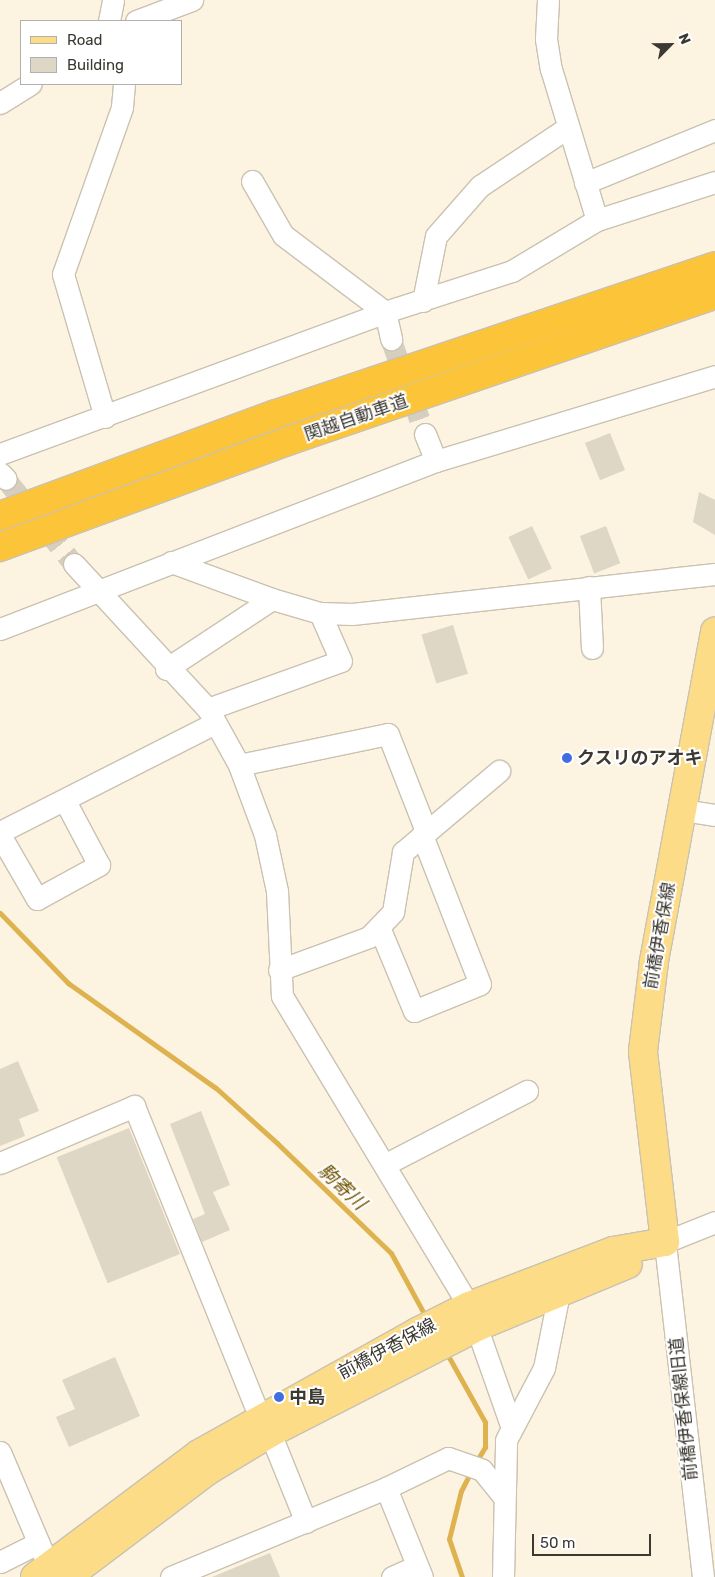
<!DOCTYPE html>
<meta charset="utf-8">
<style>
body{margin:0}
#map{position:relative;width:715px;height:1577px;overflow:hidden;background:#fcf3e1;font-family:Rubik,"Noto Sans JP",sans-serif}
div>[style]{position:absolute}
.stream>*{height:5px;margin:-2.5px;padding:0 2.5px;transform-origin:2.5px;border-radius:2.5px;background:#deb24e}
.building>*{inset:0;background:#dfd7c5;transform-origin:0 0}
.minor-tunnel>*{height:21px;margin-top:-10.5px;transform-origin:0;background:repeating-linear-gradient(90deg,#d6cebe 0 21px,transparent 0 32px)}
.roads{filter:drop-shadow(1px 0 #cac2b1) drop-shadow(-1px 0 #cac2b1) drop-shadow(0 1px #cac2b1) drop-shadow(0 -1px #cac2b1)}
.minor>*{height:21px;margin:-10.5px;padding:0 10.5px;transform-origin:10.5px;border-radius:10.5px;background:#fff}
.major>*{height:28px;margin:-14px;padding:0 14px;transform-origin:14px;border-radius:14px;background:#fddc88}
.highway>*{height:28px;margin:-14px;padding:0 14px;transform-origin:14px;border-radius:14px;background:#fcc439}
.dots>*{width:14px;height:14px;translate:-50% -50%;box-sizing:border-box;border:2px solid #fff;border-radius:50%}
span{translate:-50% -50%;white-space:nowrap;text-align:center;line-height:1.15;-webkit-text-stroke:4px #fff;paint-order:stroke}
.street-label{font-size:18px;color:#3c3932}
.poi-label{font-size:18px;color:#3c3932;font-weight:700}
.left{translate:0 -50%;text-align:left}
.water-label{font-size:19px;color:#6f5200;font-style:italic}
.legend{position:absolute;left:20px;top:20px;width:162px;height:65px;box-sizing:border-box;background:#fff;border:1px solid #b1b0ad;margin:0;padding:6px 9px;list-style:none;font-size:15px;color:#3c3932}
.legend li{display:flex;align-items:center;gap:10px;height:25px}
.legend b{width:25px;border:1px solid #b1b0ad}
.north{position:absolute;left:645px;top:20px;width:50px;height:50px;-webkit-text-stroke:4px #fff;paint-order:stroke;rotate:67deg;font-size:14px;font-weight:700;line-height:20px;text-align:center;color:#3c3932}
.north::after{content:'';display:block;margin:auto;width:18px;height:22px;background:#3c3932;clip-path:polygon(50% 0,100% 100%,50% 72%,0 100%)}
.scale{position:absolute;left:532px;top:1534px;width:119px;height:22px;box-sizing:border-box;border:2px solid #3c3932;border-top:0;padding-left:6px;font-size:15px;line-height:18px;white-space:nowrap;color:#3c3932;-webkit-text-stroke:4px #fff;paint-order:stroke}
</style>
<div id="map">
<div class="stream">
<div style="left:0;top:913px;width:98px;rotate:45.8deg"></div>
<div style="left:68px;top:983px;width:181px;rotate:35.4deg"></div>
<div style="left:216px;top:1088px;width:82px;rotate:42deg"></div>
<div style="left:277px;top:1143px;width:158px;rotate:44deg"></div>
<div style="left:391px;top:1253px;width:75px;rotate:61.4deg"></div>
<div style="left:446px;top:1352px;width:80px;rotate:60.9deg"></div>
<div style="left:485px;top:1422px;width:25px;rotate:90deg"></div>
<div style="left:485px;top:1447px;width:17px;rotate:121deg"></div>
<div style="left:462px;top:1577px;width:40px;rotate:-108.9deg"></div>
<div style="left:449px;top:1539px;width:49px;rotate:-76deg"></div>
<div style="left:461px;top:1491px;width:22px;rotate:-63deg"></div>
</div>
<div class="building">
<div style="left:610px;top:433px;width:40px;height:27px;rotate:68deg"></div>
<div style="clip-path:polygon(699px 492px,715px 500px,715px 535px,693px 522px)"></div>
<div style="left:532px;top:526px;width:47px;height:26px;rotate:65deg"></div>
<div style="left:606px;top:526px;width:40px;height:28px;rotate:69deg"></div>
<div style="left:453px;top:625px;width:51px;height:33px;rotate:73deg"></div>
<div style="clip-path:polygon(18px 1061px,39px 1111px,19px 1119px,25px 1136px,0 1146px,0 1069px)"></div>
<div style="clip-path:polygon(201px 1111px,230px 1185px,213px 1192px,230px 1230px,202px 1242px,193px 1219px,205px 1214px,170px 1124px)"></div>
<div style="left:129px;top:1128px;width:136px;height:78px;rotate:68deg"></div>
<div style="clip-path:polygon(115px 1357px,140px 1416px,69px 1447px,56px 1417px,75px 1409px,62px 1380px)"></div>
<div style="clip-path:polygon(270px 1553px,280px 1577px,212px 1577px)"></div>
</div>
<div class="minor-tunnel">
<div style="left:391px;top:339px;width:101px;rotate:70.3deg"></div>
<div style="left:6px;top:479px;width:109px;rotate:51.3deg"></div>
</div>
<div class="roads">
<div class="minor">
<div style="left:548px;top:0;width:39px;rotate:93deg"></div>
<div style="left:546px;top:39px;width:30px;rotate:81deg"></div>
<div style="left:551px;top:69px;width:158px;rotate:73.1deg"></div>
<div style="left:109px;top:21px;width:21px;rotate:-79deg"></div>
<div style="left:136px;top:21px;width:60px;rotate:-20.6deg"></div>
<div style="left:0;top:103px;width:36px;rotate:-32deg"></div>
<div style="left:252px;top:181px;width:62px;rotate:60.1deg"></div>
<div style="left:283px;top:235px;width:128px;rotate:37deg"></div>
<div style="left:385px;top:312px;width:28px;rotate:77deg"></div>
<div style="left:585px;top:183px;width:140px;rotate:-22.2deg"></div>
<div style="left:423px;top:301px;width:66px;rotate:-78.7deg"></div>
<div style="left:436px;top:236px;width:67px;rotate:-48.7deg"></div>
<div style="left:480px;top:186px;width:105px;rotate:-33.7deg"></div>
<div style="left:105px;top:417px;width:149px;rotate:-106.4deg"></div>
<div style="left:63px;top:274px;width:177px;rotate:-70.5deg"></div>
<div style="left:122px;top:107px;width:23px;rotate:-85deg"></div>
<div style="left:425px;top:434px;width:29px;rotate:68deg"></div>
<div style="left:0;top:454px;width:410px;rotate:-20.2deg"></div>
<div style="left:385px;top:312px;width:133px;rotate:-17.9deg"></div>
<div style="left:512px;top:271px;width:99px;rotate:-31deg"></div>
<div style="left:597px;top:220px;width:124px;rotate:-17.9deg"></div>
<div style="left:0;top:473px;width:8px;rotate:45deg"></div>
<div style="left:171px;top:562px;width:108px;rotate:20.1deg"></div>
<div style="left:272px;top:599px;width:50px;rotate:16.3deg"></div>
<div style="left:320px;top:613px;width:32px;rotate:2deg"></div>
<div style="left:352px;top:614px;width:365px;rotate:-6.3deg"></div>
<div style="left:74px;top:564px;width:197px;rotate:47.3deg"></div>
<div style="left:208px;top:709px;width:64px;rotate:61deg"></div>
<div style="left:239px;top:765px;width:75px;rotate:69.6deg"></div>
<div style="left:265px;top:835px;width:57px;rotate:77.9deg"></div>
<div style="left:277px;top:891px;width:105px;rotate:87.3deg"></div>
<div style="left:282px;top:996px;width:362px;rotate:58.9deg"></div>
<div style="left:469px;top:1306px;width:126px;rotate:70.6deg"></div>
<div style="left:589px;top:587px;width:61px;rotate:87.2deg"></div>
<div style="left:0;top:629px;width:467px;rotate:-21.1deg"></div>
<div style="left:436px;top:461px;width:292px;rotate:-16.9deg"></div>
<div style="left:166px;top:669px;width:127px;rotate:-33.4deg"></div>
<div style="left:208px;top:709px;width:141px;rotate:-19.8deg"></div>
<div style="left:341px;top:661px;width:52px;rotate:-113.6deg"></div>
<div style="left:239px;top:765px;width:152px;rotate:-11.8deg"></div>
<div style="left:388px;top:734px;width:104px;rotate:68.6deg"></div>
<div style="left:683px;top:810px;width:32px;rotate:9deg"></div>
<div style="left:0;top:832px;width:239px;rotate:-26.9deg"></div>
<div style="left:0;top:835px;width:74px;rotate:60deg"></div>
<div style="left:37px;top:899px;width:71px;rotate:-28.7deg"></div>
<div style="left:99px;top:865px;width:72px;rotate:-118deg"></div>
<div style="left:379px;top:927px;width:91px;rotate:67.4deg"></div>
<div style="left:414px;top:1011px;width:71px;rotate:-22.2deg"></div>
<div style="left:480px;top:984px;width:160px;rotate:-111.3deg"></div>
<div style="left:279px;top:970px;width:96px;rotate:-20.1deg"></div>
<div style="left:369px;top:937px;width:35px;rotate:-46deg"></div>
<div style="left:393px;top:912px;width:61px;rotate:-80.5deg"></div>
<div style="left:403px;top:852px;width:126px;rotate:-40.2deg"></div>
<div style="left:0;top:1163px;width:146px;rotate:-23deg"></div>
<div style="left:134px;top:1106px;width:323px;rotate:68deg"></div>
<div style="left:386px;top:1164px;width:159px;rotate:-27.4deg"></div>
<div style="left:270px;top:1433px;width:96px;rotate:68deg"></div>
<div style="left:0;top:1452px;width:136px;rotate:67deg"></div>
<div style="left:386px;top:1488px;width:69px;rotate:-25.8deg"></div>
<div style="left:448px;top:1458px;width:36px;rotate:19deg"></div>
<div style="left:482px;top:1470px;width:32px;rotate:51deg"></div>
<div style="left:0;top:1562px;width:42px;rotate:-26.6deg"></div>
<div style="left:171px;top:1577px;width:233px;rotate:-22.5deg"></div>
<div style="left:386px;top:1488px;width:96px;rotate:68deg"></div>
<div style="left:392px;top:1577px;width:27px;rotate:-24deg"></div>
<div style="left:503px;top:1577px;width:137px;rotate:-88.7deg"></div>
<div style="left:506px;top:1440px;width:81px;rotate:-62.2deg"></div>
<div style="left:544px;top:1368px;width:76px;rotate:-78.7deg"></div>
<div style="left:703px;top:1577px;width:337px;rotate:-96.5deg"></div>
<div style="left:665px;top:1242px;width:54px;rotate:-21.8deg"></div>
</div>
<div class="major">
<div style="left:665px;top:1242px;width:192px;rotate:-96.6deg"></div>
<div style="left:643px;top:1051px;width:91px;rotate:-83deg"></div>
<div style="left:654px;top:961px;width:335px;rotate:-79.5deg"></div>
<div style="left:35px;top:1577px;width:205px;rotate:-36.9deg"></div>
<div style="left:199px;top:1454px;width:250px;rotate:-29.2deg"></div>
<div style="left:417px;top:1332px;width:58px;rotate:-26.6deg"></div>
<div style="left:469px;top:1306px;width:154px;rotate:-20.9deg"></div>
<div style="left:613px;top:1251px;width:53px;rotate:-9.8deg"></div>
<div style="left:67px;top:1577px;width:176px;rotate:-37.1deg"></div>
<div style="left:207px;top:1471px;width:74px;rotate:-31.1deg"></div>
<div style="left:270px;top:1433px;width:235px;rotate:-27.1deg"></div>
<div style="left:479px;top:1326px;width:161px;rotate:-22.6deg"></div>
</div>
<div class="highway">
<div style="left:0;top:516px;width:294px;rotate:-20.3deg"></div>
<div style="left:276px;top:414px;width:463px;rotate:-18.6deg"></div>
<div style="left:0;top:547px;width:307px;rotate:-20.2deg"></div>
<div style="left:288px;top:441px;width:451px;rotate:-18.9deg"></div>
</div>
</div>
<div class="dots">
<div style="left:567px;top:758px;background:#416dde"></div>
<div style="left:279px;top:1397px;background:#416dde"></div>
</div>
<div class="street-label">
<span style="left:356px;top:418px;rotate:-19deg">関越自動車道</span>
<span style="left:660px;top:936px;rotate:-80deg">前橋伊香保線</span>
<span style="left:387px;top:1349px;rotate:-28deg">前橋伊香保線</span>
<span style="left:684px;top:1409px;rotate:-96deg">前橋伊香保線旧道</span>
</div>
<div class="poi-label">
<span class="left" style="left:577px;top:758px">クスリのアオキ</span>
<span class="left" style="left:289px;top:1397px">中島</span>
</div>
<div class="water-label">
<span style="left:342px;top:1187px;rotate:43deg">駒寄川</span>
</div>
<ul class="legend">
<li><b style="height:6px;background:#fddc88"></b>Road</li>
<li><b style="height:14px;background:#dfd7c5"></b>Building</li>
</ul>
<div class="north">N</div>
<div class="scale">50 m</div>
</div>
